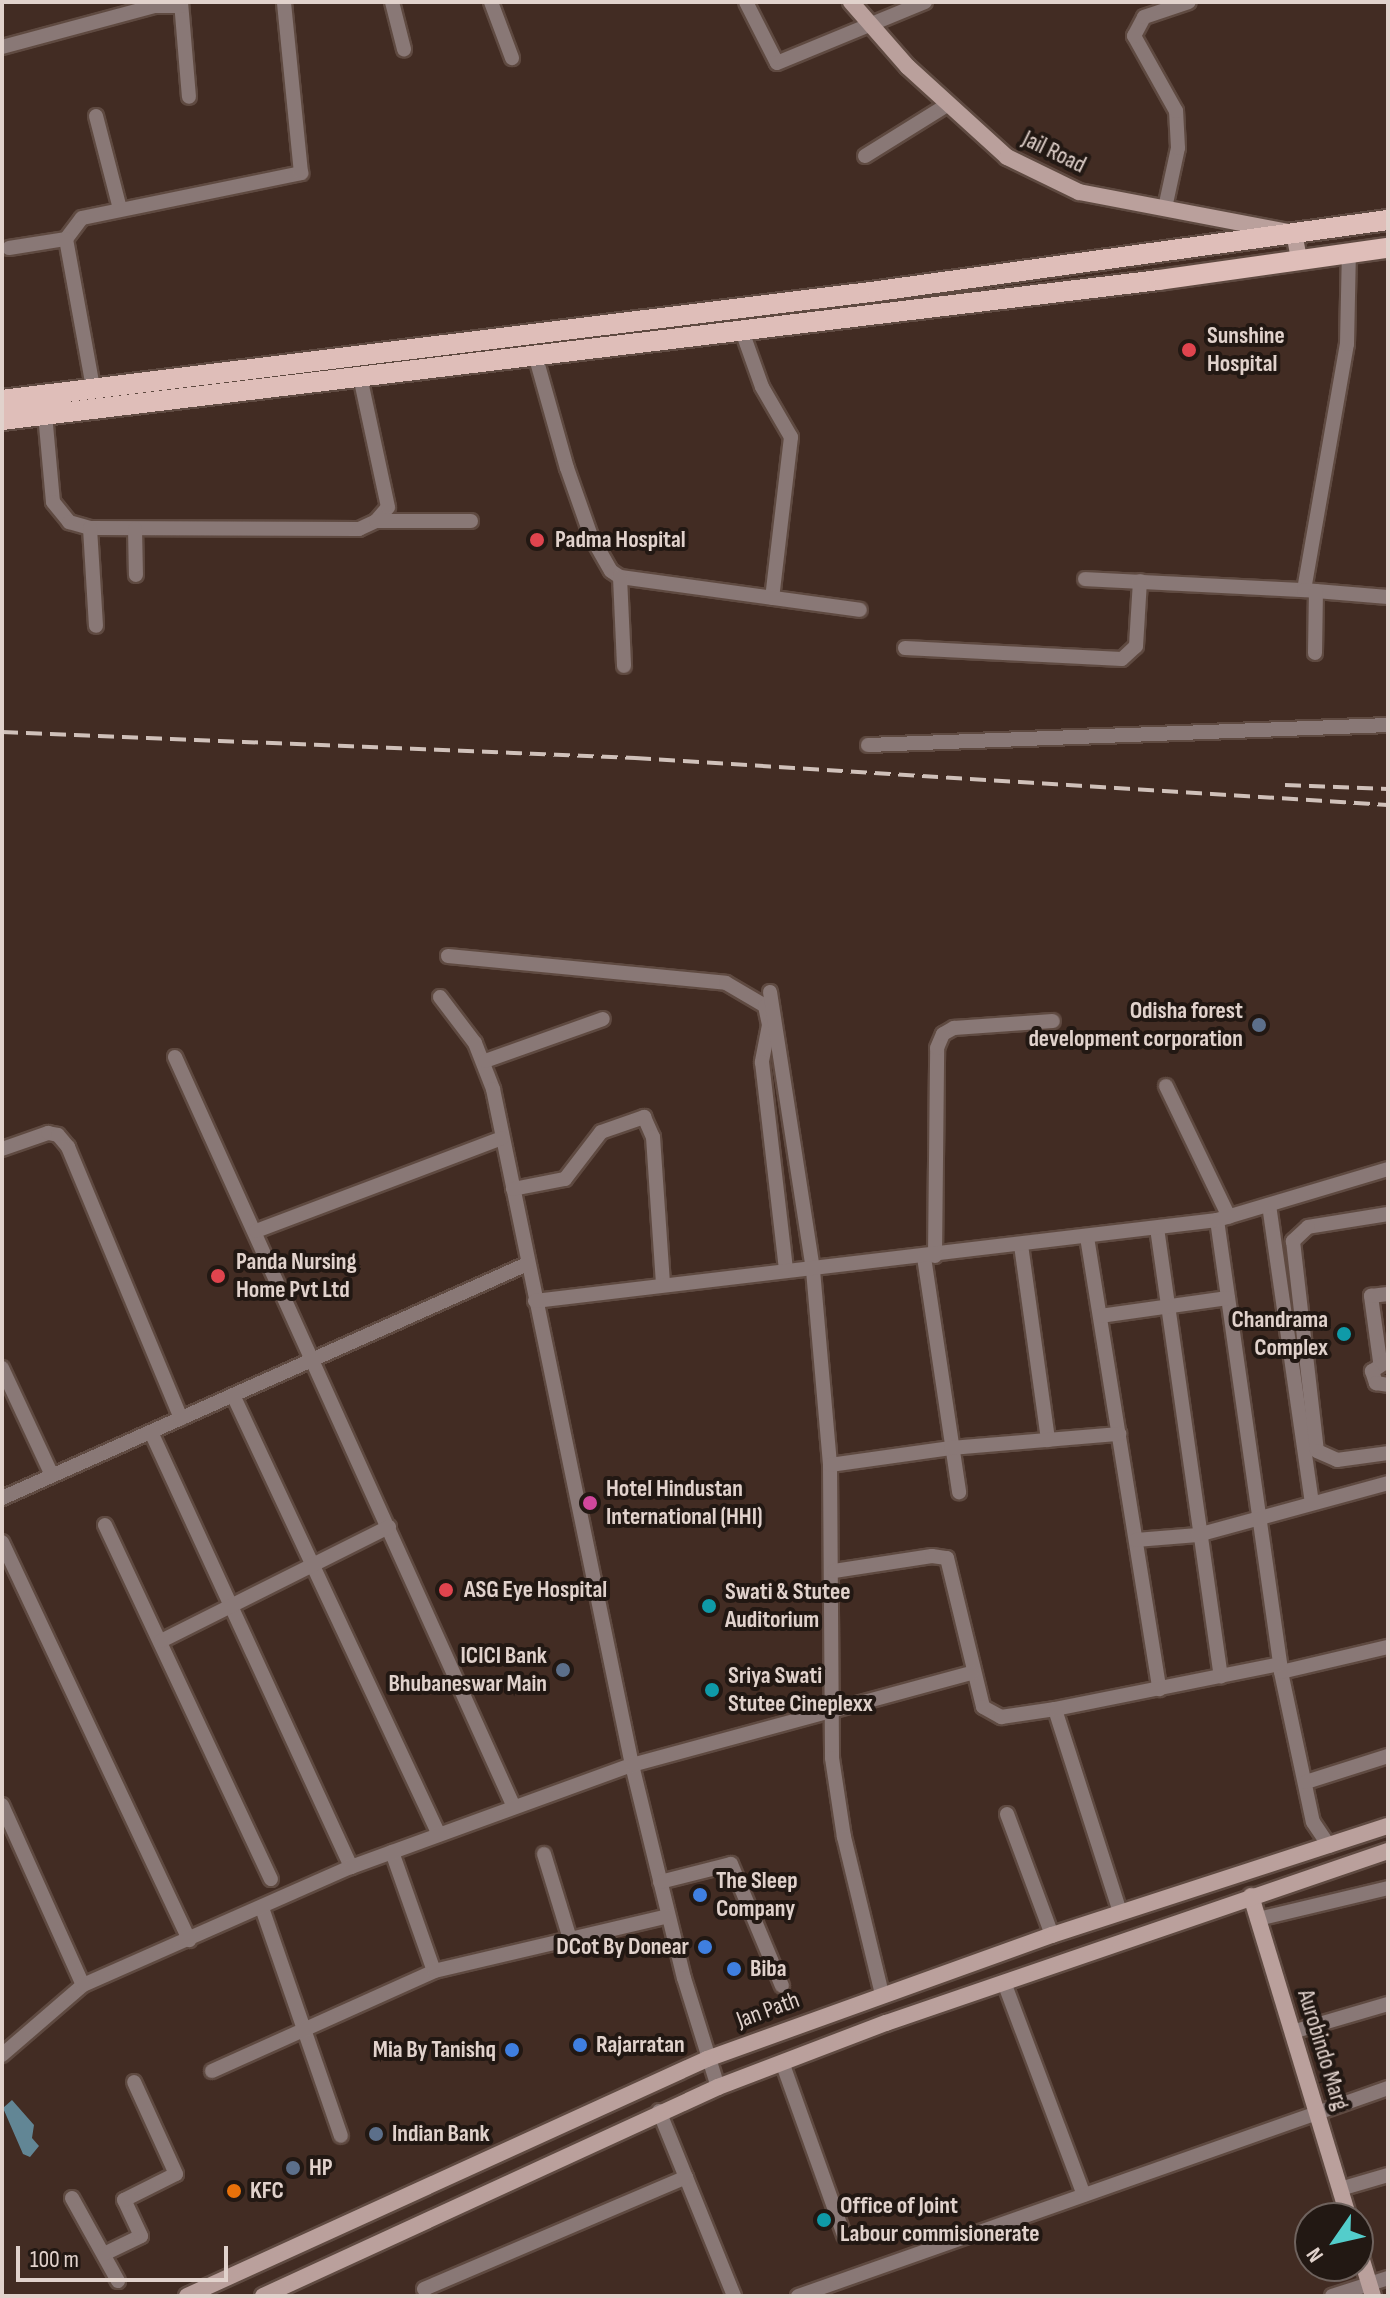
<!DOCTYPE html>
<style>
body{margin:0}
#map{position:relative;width:1390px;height:2298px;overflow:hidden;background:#422c23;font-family:"Sofia Sans Condensed",sans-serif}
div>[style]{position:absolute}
.water>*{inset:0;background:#628695}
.roads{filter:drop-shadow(2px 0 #5f4a41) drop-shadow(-2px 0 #5f4a41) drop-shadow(0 2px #5f4a41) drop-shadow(0 -2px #5f4a41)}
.street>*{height:14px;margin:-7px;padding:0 7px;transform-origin:7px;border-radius:7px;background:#897876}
.secondary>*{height:16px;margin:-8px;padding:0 8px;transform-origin:8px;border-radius:8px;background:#baa09c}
.primary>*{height:20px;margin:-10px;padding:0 10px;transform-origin:10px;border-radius:10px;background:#dfbeb9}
.rail>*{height:4px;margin-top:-2px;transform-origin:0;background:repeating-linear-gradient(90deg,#d0c1ba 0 16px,transparent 0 24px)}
.dots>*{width:22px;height:22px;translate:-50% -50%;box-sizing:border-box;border:4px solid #221813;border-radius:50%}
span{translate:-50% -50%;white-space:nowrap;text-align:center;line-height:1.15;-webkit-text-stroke:8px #221813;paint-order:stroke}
.street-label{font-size:24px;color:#e1d2cc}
.poi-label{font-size:24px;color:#e1d2cc;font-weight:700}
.left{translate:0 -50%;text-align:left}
.right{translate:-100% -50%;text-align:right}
.frame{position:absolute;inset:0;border:4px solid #e1d2cc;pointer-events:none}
.north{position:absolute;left:1294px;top:2202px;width:80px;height:80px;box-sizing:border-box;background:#221813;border:2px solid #6e625d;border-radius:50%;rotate:236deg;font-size:22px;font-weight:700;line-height:32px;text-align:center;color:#e1d2cc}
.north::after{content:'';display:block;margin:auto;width:28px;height:36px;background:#53cdcb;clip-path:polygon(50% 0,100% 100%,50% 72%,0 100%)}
.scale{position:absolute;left:16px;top:2246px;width:212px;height:36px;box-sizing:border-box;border:4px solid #e1d2cc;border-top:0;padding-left:10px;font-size:24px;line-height:28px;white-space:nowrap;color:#e1d2cc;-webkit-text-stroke:6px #221813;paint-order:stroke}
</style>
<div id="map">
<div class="water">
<div style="clip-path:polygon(12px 2100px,34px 2125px,32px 2138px,39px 2146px,30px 2157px,23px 2154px,3px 2108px)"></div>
</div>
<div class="roads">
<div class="street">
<div style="left:181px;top:2px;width:95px;rotate:85.2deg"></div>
<div style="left:392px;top:2px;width:49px;rotate:75.7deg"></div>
<div style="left:491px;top:2px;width:60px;rotate:69.4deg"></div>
<div style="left:746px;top:2px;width:68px;rotate:63.1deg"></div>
<div style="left:777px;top:63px;width:160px;rotate:-22.4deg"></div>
<div style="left:2px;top:47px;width:158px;rotate:-15deg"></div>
<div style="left:155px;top:6px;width:26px"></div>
<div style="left:96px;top:116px;width:96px;rotate:75.5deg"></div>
<div style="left:865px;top:156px;width:97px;rotate:-31.9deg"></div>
<div style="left:1165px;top:208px;width:61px;rotate:-77.8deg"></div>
<div style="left:1178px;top:148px;width:37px;rotate:-93deg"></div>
<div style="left:1176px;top:111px;width:86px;rotate:-119.2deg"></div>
<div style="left:1134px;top:36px;width:21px;rotate:-62deg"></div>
<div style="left:1144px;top:17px;width:47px;rotate:-18.4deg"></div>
<div style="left:66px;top:239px;width:26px;rotate:-53deg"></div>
<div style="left:82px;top:218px;width:224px;rotate:-11.6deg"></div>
<div style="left:301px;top:173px;width:172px;rotate:-95.7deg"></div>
<div style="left:9px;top:248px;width:58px;rotate:-9deg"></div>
<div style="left:66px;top:239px;width:151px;rotate:79.7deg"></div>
<div style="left:742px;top:331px;width:59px;rotate:70.3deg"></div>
<div style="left:762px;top:387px;width:58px;rotate:59.9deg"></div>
<div style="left:791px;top:437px;width:162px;rotate:96.7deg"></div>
<div style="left:536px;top:358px;width:114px;rotate:74.3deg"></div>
<div style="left:567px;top:468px;width:72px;rotate:70.6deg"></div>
<div style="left:591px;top:536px;width:40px;rotate:60.3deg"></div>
<div style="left:611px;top:571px;width:11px;rotate:34deg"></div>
<div style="left:620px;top:577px;width:242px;rotate:7.8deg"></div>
<div style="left:45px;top:414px;width:88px;rotate:84.8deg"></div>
<div style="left:53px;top:502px;width:26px;rotate:51deg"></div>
<div style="left:69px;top:522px;width:22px;rotate:16deg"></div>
<div style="left:90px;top:528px;width:269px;rotate:0.2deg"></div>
<div style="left:359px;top:529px;width:19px;rotate:-25deg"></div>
<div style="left:376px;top:521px;width:18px;rotate:-49deg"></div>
<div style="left:388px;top:507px;width:134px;rotate:-102.1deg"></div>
<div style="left:376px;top:521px;width:95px"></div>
<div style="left:90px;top:528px;width:98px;rotate:86.5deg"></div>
<div style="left:135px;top:529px;width:46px;rotate:88.8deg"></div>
<div style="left:620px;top:577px;width:89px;rotate:87.4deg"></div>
<div style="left:1085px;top:579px;width:219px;rotate:2.9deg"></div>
<div style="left:1304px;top:590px;width:250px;rotate:-80.1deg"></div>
<div style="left:1347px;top:344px;width:92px;rotate:-88.8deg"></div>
<div style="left:1304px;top:590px;width:84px;rotate:4.8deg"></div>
<div style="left:905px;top:648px;width:217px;rotate:2.9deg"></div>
<div style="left:1122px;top:659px;width:19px;rotate:-43deg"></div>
<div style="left:1136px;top:646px;width:65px;rotate:-86.5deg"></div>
<div style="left:1315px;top:653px;width:62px;rotate:-89.1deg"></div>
<div style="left:868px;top:745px;width:520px;rotate:-2.2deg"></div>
<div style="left:448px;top:956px;width:279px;rotate:5.5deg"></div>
<div style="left:726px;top:983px;width:45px;rotate:30.5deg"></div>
<div style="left:765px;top:1006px;width:19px;rotate:78deg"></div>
<div style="left:769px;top:1025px;width:38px;rotate:101deg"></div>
<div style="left:762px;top:1062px;width:209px;rotate:83.4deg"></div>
<div style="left:770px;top:992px;width:281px;rotate:81.2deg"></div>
<div style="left:813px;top:1270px;width:196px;rotate:85deg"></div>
<div style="left:830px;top:1465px;width:293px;rotate:89.6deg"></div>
<div style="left:832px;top:1758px;width:80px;rotate:81.4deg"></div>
<div style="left:844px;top:1837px;width:162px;rotate:76.4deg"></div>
<div style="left:440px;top:997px;width:58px;rotate:52.7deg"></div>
<div style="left:475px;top:1043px;width:49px;rotate:68.6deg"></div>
<div style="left:493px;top:1089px;width:690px;rotate:78.38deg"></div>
<div style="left:632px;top:1765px;width:219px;rotate:76.3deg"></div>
<div style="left:684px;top:1978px;width:114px;rotate:72.7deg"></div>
<div style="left:175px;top:1057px;width:821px;rotate:65.68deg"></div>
<div style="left:485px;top:1061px;width:125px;rotate:-19.6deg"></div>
<div style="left:1166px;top:1086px;width:145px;rotate:64.3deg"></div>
<div style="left:2px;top:1149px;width:49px;rotate:-19.2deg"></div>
<div style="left:48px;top:1133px;width:10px;rotate:11deg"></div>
<div style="left:58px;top:1135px;width:16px;rotate:50deg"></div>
<div style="left:68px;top:1147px;width:294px;rotate:67.4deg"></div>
<div style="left:513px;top:1189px;width:53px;rotate:-10.9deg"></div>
<div style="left:565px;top:1179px;width:59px;rotate:-52.5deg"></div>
<div style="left:601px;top:1132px;width:46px;rotate:-19.2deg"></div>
<div style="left:644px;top:1117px;width:22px;rotate:66deg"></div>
<div style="left:653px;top:1137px;width:147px;rotate:86.1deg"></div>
<div style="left:1269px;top:1205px;width:301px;rotate:81.8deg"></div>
<div style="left:1388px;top:1214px;width:81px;rotate:170.8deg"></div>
<div style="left:1308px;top:1227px;width:21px;rotate:137deg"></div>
<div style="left:1293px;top:1241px;width:211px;rotate:83.5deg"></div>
<div style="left:1317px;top:1451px;width:22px;rotate:24deg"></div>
<div style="left:1337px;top:1460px;width:51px;rotate:-7.8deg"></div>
<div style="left:1217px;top:1220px;width:457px;rotate:81.9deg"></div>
<div style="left:1281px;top:1672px;width:153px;rotate:78deg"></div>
<div style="left:1313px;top:1822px;width:29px;rotate:56deg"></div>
<div style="left:1157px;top:1228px;width:453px;rotate:81.9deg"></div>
<div style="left:256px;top:1231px;width:263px;rotate:-20.7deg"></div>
<div style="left:1087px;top:1237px;width:458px;rotate:80.9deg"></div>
<div style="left:1021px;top:1245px;width:197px;rotate:82.1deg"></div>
<div style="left:935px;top:1256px;width:208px;rotate:-89.4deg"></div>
<div style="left:937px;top:1048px;width:15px;rotate:-67deg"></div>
<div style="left:943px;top:1034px;width:13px;rotate:-29deg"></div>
<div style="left:954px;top:1028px;width:99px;rotate:-4deg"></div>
<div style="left:924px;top:1257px;width:238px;rotate:81.5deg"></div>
<div style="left:535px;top:1301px;width:687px;rotate:-6.77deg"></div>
<div style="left:1217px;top:1220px;width:178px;rotate:-16.6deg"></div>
<div style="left:1100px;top:1316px;width:129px;rotate:-8deg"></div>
<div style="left:1380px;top:1361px;width:66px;rotate:-97.9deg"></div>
<div style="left:1371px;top:1296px;width:17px;rotate:-7deg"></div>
<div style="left:1386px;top:1362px;width:17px;rotate:147deg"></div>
<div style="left:1372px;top:1371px;width:13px;rotate:72deg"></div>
<div style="left:1376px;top:1383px;width:12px;rotate:9deg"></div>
<div style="left:2px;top:1368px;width:118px;rotate:65deg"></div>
<div style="left:233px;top:1395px;width:485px;rotate:64.9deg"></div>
<div style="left:151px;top:1432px;width:479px;rotate:65.3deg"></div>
<div style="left:830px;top:1465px;width:122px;rotate:-8deg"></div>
<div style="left:951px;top:1448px;width:169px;rotate:-4.8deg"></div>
<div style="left:2px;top:1498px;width:575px;rotate:-24.02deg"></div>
<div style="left:105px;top:1525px;width:391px;rotate:64.9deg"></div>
<div style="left:1136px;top:1540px;width:62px;rotate:-4.6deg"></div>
<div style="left:1198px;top:1535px;width:197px;rotate:-15.3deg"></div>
<div style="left:2px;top:1542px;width:440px;rotate:64.8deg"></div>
<div style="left:834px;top:1571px;width:99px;rotate:-8.7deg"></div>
<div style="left:932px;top:1556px;width:15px;rotate:8deg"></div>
<div style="left:947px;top:1558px;width:153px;rotate:76.4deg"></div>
<div style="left:983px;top:1707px;width:21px;rotate:29deg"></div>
<div style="left:1001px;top:1717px;width:55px;rotate:-8.4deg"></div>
<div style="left:161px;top:1641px;width:255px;rotate:-26.6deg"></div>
<div style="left:1281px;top:1672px;width:110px;rotate:-13.2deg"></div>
<div style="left:1306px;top:1782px;width:86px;rotate:-17.6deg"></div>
<div style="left:2px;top:1805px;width:197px;rotate:65.8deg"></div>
<div style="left:1007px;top:1814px;width:129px;rotate:69.6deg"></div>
<div style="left:392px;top:1852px;width:126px;rotate:70.6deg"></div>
<div style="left:544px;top:1854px;width:89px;rotate:73deg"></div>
<div style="left:660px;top:1882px;width:73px;rotate:-14.2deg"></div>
<div style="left:731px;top:1864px;width:132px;rotate:67.3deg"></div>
<div style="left:262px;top:1908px;width:241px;rotate:70.9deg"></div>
<div style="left:1120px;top:1912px;width:213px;rotate:-107.8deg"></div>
<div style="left:1055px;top:1709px;width:229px;rotate:-11.3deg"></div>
<div style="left:1258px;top:1919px;width:134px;rotate:-13.4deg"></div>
<div style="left:1005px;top:1985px;width:224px;rotate:69.4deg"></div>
<div style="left:1292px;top:2032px;width:100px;rotate:-16.3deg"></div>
<div style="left:2px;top:2055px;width:107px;rotate:-40.8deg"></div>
<div style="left:83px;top:1985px;width:293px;rotate:-23.8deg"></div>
<div style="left:351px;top:1867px;width:299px;rotate:-20deg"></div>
<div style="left:632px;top:1765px;width:351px;rotate:-15.2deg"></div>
<div style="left:782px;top:2062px;width:184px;rotate:70.3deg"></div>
<div style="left:212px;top:2071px;width:243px;rotate:-24.2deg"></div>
<div style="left:434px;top:1971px;width:240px;rotate:-13.2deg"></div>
<div style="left:659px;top:2111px;width:200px;rotate:67.9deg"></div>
<div style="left:1340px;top:2189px;width:50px;rotate:-16.3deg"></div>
<div style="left:72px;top:2198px;width:95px;rotate:61deg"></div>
<div style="left:104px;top:2254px;width:41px;rotate:-25.9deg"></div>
<div style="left:141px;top:2236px;width:40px;rotate:-115deg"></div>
<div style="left:124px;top:2200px;width:58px;rotate:-26.6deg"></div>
<div style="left:176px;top:2174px;width:101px;rotate:-114.5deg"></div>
<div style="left:424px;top:2289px;width:285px;rotate:-23.1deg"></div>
<div style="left:798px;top:2296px;width:626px;rotate:-19.42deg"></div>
<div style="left:1332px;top:2296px;width:59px;rotate:-17.8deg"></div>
</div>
<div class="secondary">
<div style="left:851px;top:2px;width:86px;rotate:48.8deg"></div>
<div style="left:908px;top:67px;width:134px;rotate:42.3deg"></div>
<div style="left:1007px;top:157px;width:80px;rotate:25.9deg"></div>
<div style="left:1079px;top:192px;width:219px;rotate:10.8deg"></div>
<div style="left:1294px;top:233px;width:25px;rotate:79deg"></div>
<div style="left:1251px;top:1896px;width:337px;rotate:73.1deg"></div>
<div style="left:1358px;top:2247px;width:51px;rotate:73deg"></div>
<div style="left:187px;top:2296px;width:571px;rotate:-24.5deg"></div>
<div style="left:707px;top:2059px;width:367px;rotate:-19.8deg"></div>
<div style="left:1052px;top:1935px;width:353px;rotate:-18deg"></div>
<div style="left:263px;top:2296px;width:501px;rotate:-24.67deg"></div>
<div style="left:718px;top:2087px;width:180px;rotate:-20.9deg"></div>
<div style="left:886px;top:2023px;width:531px;rotate:-18.91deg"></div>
</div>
<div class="primary">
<div style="left:2px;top:400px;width:883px;rotate:-7.09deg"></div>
<div style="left:878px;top:291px;width:515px;rotate:-7.93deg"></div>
<div style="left:2px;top:420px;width:1165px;rotate:-6.9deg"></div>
<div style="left:1159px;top:280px;width:231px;rotate:-8deg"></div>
</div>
</div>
<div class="rail">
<div style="left:2px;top:732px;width:634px;rotate:2.35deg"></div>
<div style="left:635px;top:758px;width:754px;rotate:3.57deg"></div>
<div style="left:1285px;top:785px;width:103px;rotate:2.2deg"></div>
</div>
<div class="dots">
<div style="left:1189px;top:350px;background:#e0444e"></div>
<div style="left:537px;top:540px;background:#e0444e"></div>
<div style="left:1259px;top:1025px;background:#5c6f8a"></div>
<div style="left:218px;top:1276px;background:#e0444e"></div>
<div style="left:1344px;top:1334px;background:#0f9aa8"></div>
<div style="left:590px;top:1503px;background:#d1479c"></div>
<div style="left:446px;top:1590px;background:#e0444e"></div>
<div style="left:709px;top:1606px;background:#0f9aa8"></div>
<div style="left:563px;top:1670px;background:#5c6f8a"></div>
<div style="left:712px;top:1690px;background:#0f9aa8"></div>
<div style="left:700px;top:1895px;background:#3f7fe0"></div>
<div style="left:705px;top:1947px;background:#3f7fe0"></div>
<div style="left:734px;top:1969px;background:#3f7fe0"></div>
<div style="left:580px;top:2045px;background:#3f7fe0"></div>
<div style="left:512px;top:2050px;background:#3f7fe0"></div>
<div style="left:376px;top:2134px;background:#5c6f8a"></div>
<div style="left:293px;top:2168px;background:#5c6f8a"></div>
<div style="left:234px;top:2191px;background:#e8710a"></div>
<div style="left:824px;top:2220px;background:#0f9aa8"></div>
</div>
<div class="street-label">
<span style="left:1054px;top:152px;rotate:26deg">Jail Road</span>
<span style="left:768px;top:2010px;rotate:-20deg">Jan Path</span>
<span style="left:1323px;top:2050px;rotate:73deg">Aurobindo Marg</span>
</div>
<div class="poi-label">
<span class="left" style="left:1207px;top:350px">Sunshine<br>Hospital</span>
<span class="left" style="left:555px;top:540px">Padma Hospital</span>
<span class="right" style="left:1243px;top:1025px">Odisha forest<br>development corporation</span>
<span class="left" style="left:236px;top:1276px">Panda Nursing<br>Home Pvt Ltd</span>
<span class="right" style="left:1328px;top:1334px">Chandrama<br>Complex</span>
<span class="left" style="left:606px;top:1503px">Hotel Hindustan<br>International (HHI)</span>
<span class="left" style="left:464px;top:1590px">ASG Eye Hospital</span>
<span class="left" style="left:725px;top:1606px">Swati &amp; Stutee<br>Auditorium</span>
<span class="right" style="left:547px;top:1670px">ICICI Bank<br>Bhubaneswar Main</span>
<span class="left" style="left:728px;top:1690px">Sriya Swati<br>Stutee Cineplexx</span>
<span class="left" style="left:716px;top:1895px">The Sleep<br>Company</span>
<span class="right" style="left:689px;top:1947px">DCot By Donear</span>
<span class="left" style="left:750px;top:1969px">Biba</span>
<span class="left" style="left:596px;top:2045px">Rajarratan</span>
<span class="right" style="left:496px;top:2050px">Mia By Tanishq</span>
<span class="left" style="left:392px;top:2134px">Indian Bank</span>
<span class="left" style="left:309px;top:2168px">HP</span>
<span class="left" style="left:250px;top:2191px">KFC</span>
<span class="left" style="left:840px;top:2220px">Office of Joint<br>Labour commisionerate</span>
</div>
<div class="frame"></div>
<div class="north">N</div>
<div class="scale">100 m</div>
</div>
